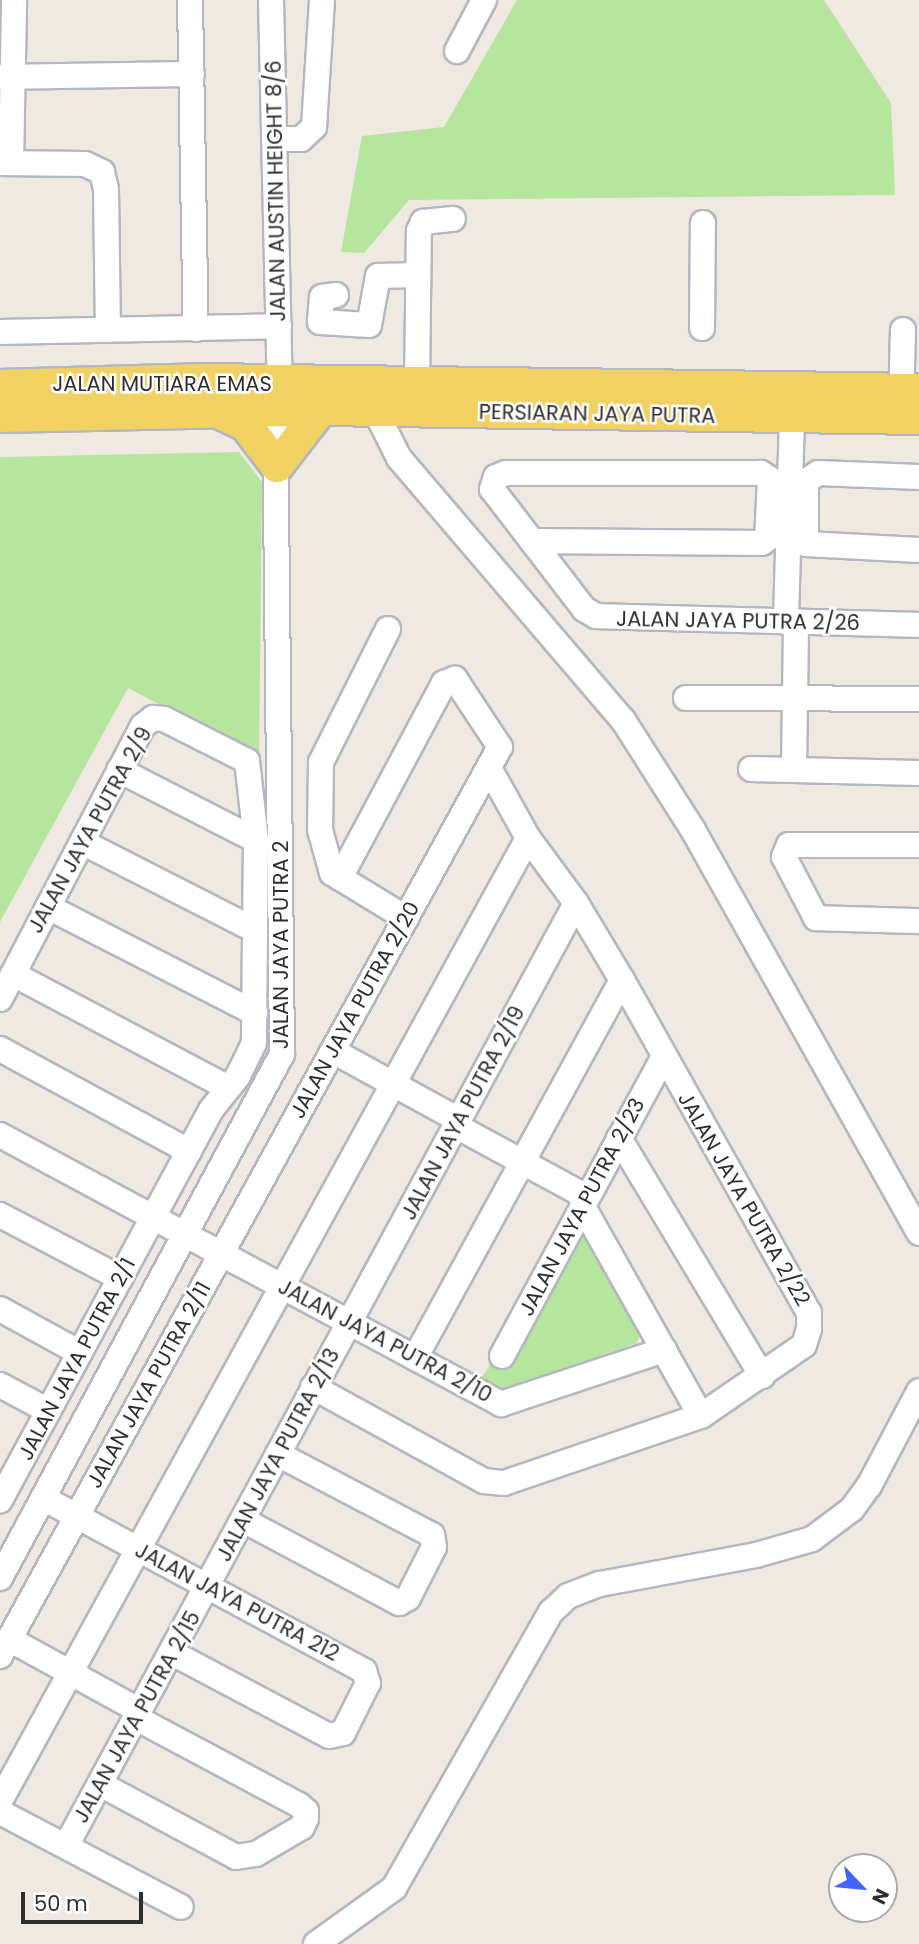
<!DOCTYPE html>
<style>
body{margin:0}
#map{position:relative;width:919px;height:1944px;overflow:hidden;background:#efe9e1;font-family:Poppins,sans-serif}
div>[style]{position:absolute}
.green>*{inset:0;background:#b6e59e}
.roads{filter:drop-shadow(2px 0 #b4b7c1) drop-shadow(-2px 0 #b4b7c1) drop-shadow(0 2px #b4b7c1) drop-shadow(0 -2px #b4b7c1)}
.minor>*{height:24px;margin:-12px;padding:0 12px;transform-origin:12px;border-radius:12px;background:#fff}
.major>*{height:32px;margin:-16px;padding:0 16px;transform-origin:16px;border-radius:16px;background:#f2d163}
span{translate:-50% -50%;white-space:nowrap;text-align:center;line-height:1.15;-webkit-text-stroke:5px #fff;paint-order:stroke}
.street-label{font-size:21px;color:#2e2e2e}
.north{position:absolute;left:828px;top:1853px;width:70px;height:70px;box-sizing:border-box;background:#fff;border:2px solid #ababab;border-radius:50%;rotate:116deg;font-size:19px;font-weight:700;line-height:28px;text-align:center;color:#2e2e2e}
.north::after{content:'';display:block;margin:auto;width:24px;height:32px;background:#4264fb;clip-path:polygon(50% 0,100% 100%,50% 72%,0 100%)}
.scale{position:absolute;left:21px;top:1892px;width:122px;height:32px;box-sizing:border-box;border:4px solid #2e2e2e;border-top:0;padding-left:9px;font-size:21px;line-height:24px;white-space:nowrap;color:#2e2e2e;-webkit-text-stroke:5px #fff;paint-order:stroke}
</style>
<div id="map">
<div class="green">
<div style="clip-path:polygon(517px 0,824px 0,891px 103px,895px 195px,409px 200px,364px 253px,341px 252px,362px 136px,444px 127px)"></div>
<div style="clip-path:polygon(239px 452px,262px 482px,259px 757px,128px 688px,0 922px,0 457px)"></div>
<div style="clip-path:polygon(584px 1238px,640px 1335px,637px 1343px,505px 1389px,480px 1380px,575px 1240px)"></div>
</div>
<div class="roads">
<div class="minor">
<div style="left:190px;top:0;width:329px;rotate:89deg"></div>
<div style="left:271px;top:0;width:383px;rotate:88.7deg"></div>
<div style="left:457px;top:51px;width:58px;rotate:-62.1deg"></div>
<div style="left:0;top:77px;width:192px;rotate:-0.9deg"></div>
<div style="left:274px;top:139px;width:27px"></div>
<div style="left:301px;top:139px;width:18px;rotate:-43deg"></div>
<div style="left:314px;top:127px;width:127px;rotate:-86.4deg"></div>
<div style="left:0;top:163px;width:85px;rotate:0.7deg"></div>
<div style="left:85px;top:164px;width:19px;rotate:25deg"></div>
<div style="left:102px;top:172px;width:18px;rotate:77deg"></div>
<div style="left:106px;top:190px;width:140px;rotate:89.2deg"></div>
<div style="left:11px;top:163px;width:163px;rotate:-88.9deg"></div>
<div style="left:336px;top:295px;width:14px;rotate:172deg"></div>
<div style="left:322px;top:297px;width:25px;rotate:95deg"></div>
<div style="left:320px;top:322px;width:49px;rotate:3.5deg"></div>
<div style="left:369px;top:325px;width:50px;rotate:-79.6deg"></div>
<div style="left:378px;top:276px;width:40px;rotate:-1.4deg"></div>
<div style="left:702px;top:328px;width:105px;rotate:-89.5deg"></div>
<div style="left:0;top:332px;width:279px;rotate:-1.2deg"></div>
<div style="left:417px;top:386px;width:155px;rotate:-89.3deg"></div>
<div style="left:419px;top:231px;width:10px;rotate:-66deg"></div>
<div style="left:423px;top:222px;width:30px;rotate:-6deg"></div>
<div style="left:782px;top:402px;width:18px;rotate:56deg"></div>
<div style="left:792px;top:417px;width:205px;rotate:91.7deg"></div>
<div style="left:901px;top:406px;width:76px;rotate:-88.5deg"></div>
<div style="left:375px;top:410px;width:54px;rotate:63.4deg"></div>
<div style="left:399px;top:458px;width:345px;rotate:49.5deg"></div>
<div style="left:623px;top:720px;width:130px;rotate:57.5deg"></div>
<div style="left:693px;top:830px;width:462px;rotate:60.7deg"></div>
<div style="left:919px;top:477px;width:101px;rotate:-177.7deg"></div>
<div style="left:818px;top:473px;width:14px;rotate:146deg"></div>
<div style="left:806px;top:481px;width:63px;rotate:90deg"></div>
<div style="left:806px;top:544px;width:113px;rotate:3deg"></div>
<div style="left:532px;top:541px;width:230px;rotate:0.5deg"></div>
<div style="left:762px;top:543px;width:6px;rotate:-39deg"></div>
<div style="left:767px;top:539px;width:60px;rotate:-87.1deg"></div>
<div style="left:770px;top:479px;width:11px;rotate:-146deg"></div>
<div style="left:761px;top:473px;width:255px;rotate:180deg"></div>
<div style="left:506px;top:473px;width:11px;rotate:158deg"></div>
<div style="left:496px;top:477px;width:13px;rotate:108deg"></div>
<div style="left:492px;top:489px;width:151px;rotate:52.5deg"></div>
<div style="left:584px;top:609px;width:14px;rotate:30deg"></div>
<div style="left:596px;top:616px;width:323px;rotate:1.6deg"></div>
<div style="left:388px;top:629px;width:149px;rotate:116.7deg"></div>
<div style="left:321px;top:762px;width:68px;rotate:90.8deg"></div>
<div style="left:320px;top:830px;width:45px;rotate:74.4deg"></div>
<div style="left:332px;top:873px;width:87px;rotate:31.3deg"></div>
<div style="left:686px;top:698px;width:233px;rotate:0.2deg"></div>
<div style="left:751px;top:769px;width:168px;rotate:1.4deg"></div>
<div style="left:119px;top:770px;width:154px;rotate:27.1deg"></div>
<div style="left:794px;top:770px;width:148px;rotate:-89.2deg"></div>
<div style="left:82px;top:842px;width:194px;rotate:27deg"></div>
<div style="left:919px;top:845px;width:130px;rotate:180deg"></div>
<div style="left:789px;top:845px;width:13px;rotate:113deg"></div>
<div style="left:784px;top:857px;width:69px;rotate:62.3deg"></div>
<div style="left:816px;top:918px;width:103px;rotate:1.7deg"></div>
<div style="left:48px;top:907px;width:233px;rotate:27.1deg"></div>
<div style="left:13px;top:974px;width:243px;rotate:27.9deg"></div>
<div style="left:0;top:999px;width:308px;rotate:-62.4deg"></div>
<div style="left:143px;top:726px;width:13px;rotate:-39deg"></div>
<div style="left:153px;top:718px;width:11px;rotate:5deg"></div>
<div style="left:164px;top:719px;width:93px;rotate:26.8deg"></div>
<div style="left:247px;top:761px;width:80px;rotate:83.5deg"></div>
<div style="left:256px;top:840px;width:203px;rotate:90.6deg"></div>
<div style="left:254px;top:1043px;width:37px;rotate:116deg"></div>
<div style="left:238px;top:1076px;width:43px;rotate:128.5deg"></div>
<div style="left:211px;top:1110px;width:444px;rotate:118.4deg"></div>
<div style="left:0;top:1049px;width:215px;rotate:28.4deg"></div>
<div style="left:333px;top:1051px;width:144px;rotate:28.7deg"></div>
<div style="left:456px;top:1126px;width:149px;rotate:28.5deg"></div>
<div style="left:0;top:1135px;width:569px;rotate:28.23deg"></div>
<div style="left:501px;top:1404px;width:172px;rotate:-18.3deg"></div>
<div style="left:619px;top:1138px;width:278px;rotate:59deg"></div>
<div style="left:582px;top:1205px;width:242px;rotate:60.6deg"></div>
<div style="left:0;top:1215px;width:136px;rotate:27.7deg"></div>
<div style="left:0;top:1309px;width:91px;rotate:28.8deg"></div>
<div style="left:502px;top:1356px;width:339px;rotate:-61.6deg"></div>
<div style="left:415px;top:1358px;width:431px;rotate:-61.3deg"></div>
<div style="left:0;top:1385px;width:55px;rotate:28deg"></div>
<div style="left:313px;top:1387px;width:195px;rotate:28.8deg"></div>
<div style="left:484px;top:1481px;width:20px;rotate:6deg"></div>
<div style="left:504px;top:1483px;width:208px;rotate:-18.8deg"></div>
<div style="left:701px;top:1416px;width:125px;rotate:-34.6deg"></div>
<div style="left:804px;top:1345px;width:17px;rotate:-73deg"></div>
<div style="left:809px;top:1329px;width:16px;rotate:-90deg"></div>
<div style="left:809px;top:1313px;width:382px;rotate:-119.3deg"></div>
<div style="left:622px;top:980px;width:90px;rotate:-120.9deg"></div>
<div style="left:576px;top:903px;width:81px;rotate:-126.4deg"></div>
<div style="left:528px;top:838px;width:80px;rotate:-119.1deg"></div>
<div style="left:43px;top:1498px;width:365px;rotate:28.3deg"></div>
<div style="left:364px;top:1671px;width:13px;rotate:72deg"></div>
<div style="left:368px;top:1683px;width:56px;rotate:116.6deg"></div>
<div style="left:343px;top:1733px;width:14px;rotate:168deg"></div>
<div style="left:329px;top:1736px;width:178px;rotate:-152.1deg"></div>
<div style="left:243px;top:1520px;width:177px;rotate:28deg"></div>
<div style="left:399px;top:1603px;width:10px;rotate:-29deg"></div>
<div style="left:408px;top:1598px;width:57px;rotate:-63deg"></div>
<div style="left:434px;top:1547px;width:12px;rotate:-99deg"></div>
<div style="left:432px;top:1535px;width:174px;rotate:-152.3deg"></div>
<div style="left:0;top:1578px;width:595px;rotate:-61.71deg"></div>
<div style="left:282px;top:1054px;width:644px;rotate:-90.62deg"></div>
<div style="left:9px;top:1639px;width:149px;rotate:28.8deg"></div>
<div style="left:0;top:1656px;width:1037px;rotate:-61.19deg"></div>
<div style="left:500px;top:747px;width:82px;rotate:-123.5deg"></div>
<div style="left:455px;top:679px;width:12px;rotate:160deg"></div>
<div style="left:444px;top:683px;width:221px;rotate:118.1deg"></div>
<div style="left:100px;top:1784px;width:154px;rotate:28.2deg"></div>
<div style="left:236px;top:1857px;width:20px;rotate:-9deg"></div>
<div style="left:256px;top:1854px;width:53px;rotate:-30.4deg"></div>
<div style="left:302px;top:1827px;width:10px;rotate:-66deg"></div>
<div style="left:306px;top:1818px;width:7px;rotate:-90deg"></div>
<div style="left:306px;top:1811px;width:9px;rotate:-139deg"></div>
<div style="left:299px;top:1805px;width:185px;rotate:-151.9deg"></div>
<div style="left:0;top:1801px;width:1098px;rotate:-61.26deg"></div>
<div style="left:0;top:1812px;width:204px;rotate:27.7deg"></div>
<div style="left:66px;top:1846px;width:1072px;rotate:-61.59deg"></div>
<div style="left:316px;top:1944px;width:96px;rotate:-35.7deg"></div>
<div style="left:394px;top:1888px;width:318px;rotate:-60.4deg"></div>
<div style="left:551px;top:1612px;width:23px;rotate:-43deg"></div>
<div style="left:568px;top:1596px;width:34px;rotate:-21deg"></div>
<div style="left:600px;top:1584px;width:159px;rotate:-10.5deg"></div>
<div style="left:756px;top:1555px;width:58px;rotate:-15.9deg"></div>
<div style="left:812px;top:1539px;width:50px;rotate:-36.9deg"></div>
<div style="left:852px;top:1509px;width:29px;rotate:-54deg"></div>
<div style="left:869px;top:1486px;width:107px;rotate:-62.2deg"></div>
</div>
<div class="major">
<div style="left:0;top:386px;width:205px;rotate:-1.7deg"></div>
<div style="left:205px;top:380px;width:714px;rotate:0.8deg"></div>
<div style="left:216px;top:411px;width:33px;rotate:25deg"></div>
<div style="left:246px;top:425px;width:51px;rotate:52.9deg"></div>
<div style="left:277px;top:466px;width:72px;rotate:-52.3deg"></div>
<div style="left:0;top:416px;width:321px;rotate:-1.2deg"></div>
<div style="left:321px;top:409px;width:598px;rotate:0.86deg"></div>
</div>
</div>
<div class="street-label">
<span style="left:276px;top:191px;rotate:-91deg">JALAN AUSTIN HEIGHT 8/6</span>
<span style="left:162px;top:384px">JALAN MUTIARA EMAS</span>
<span style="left:597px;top:414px;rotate:1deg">PERSIARAN JAYA PUTRA</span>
<span style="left:738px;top:621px;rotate:1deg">JALAN JAYA PUTRA 2/26</span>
<span style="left:90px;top:830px;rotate:-61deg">JALAN JAYA PUTRA 2/9</span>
<span style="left:281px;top:945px;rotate:-90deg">JALAN JAYA PUTRA 2</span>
<span style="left:355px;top:1010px;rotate:-61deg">JALAN JAYA PUTRA 2/20</span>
<span style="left:463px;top:1113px;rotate:-62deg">JALAN JAYA PUTRA 2/19</span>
<span style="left:744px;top:1199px;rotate:60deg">JALAN JAYA PUTRA 2/22</span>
<span style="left:582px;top:1207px;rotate:-62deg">JALAN JAYA PUTRA 2/23</span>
<span style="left:385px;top:1341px;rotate:28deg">JALAN JAYA PUTRA 2/10</span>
<span style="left:77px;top:1359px;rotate:-62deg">JALAN JAYA PUTRA 2/1</span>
<span style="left:149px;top:1385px;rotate:-61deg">JALAN JAYA PUTRA 2/11</span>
<span style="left:278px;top:1455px;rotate:-62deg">JALAN JAYA PUTRA 2/13</span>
<span style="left:237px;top:1602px;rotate:28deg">JALAN JAYA PUTRA 212</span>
<span style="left:137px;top:1717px;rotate:-61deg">JALAN JAYA PUTRA 2/15</span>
</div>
<div class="north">N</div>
<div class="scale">50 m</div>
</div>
